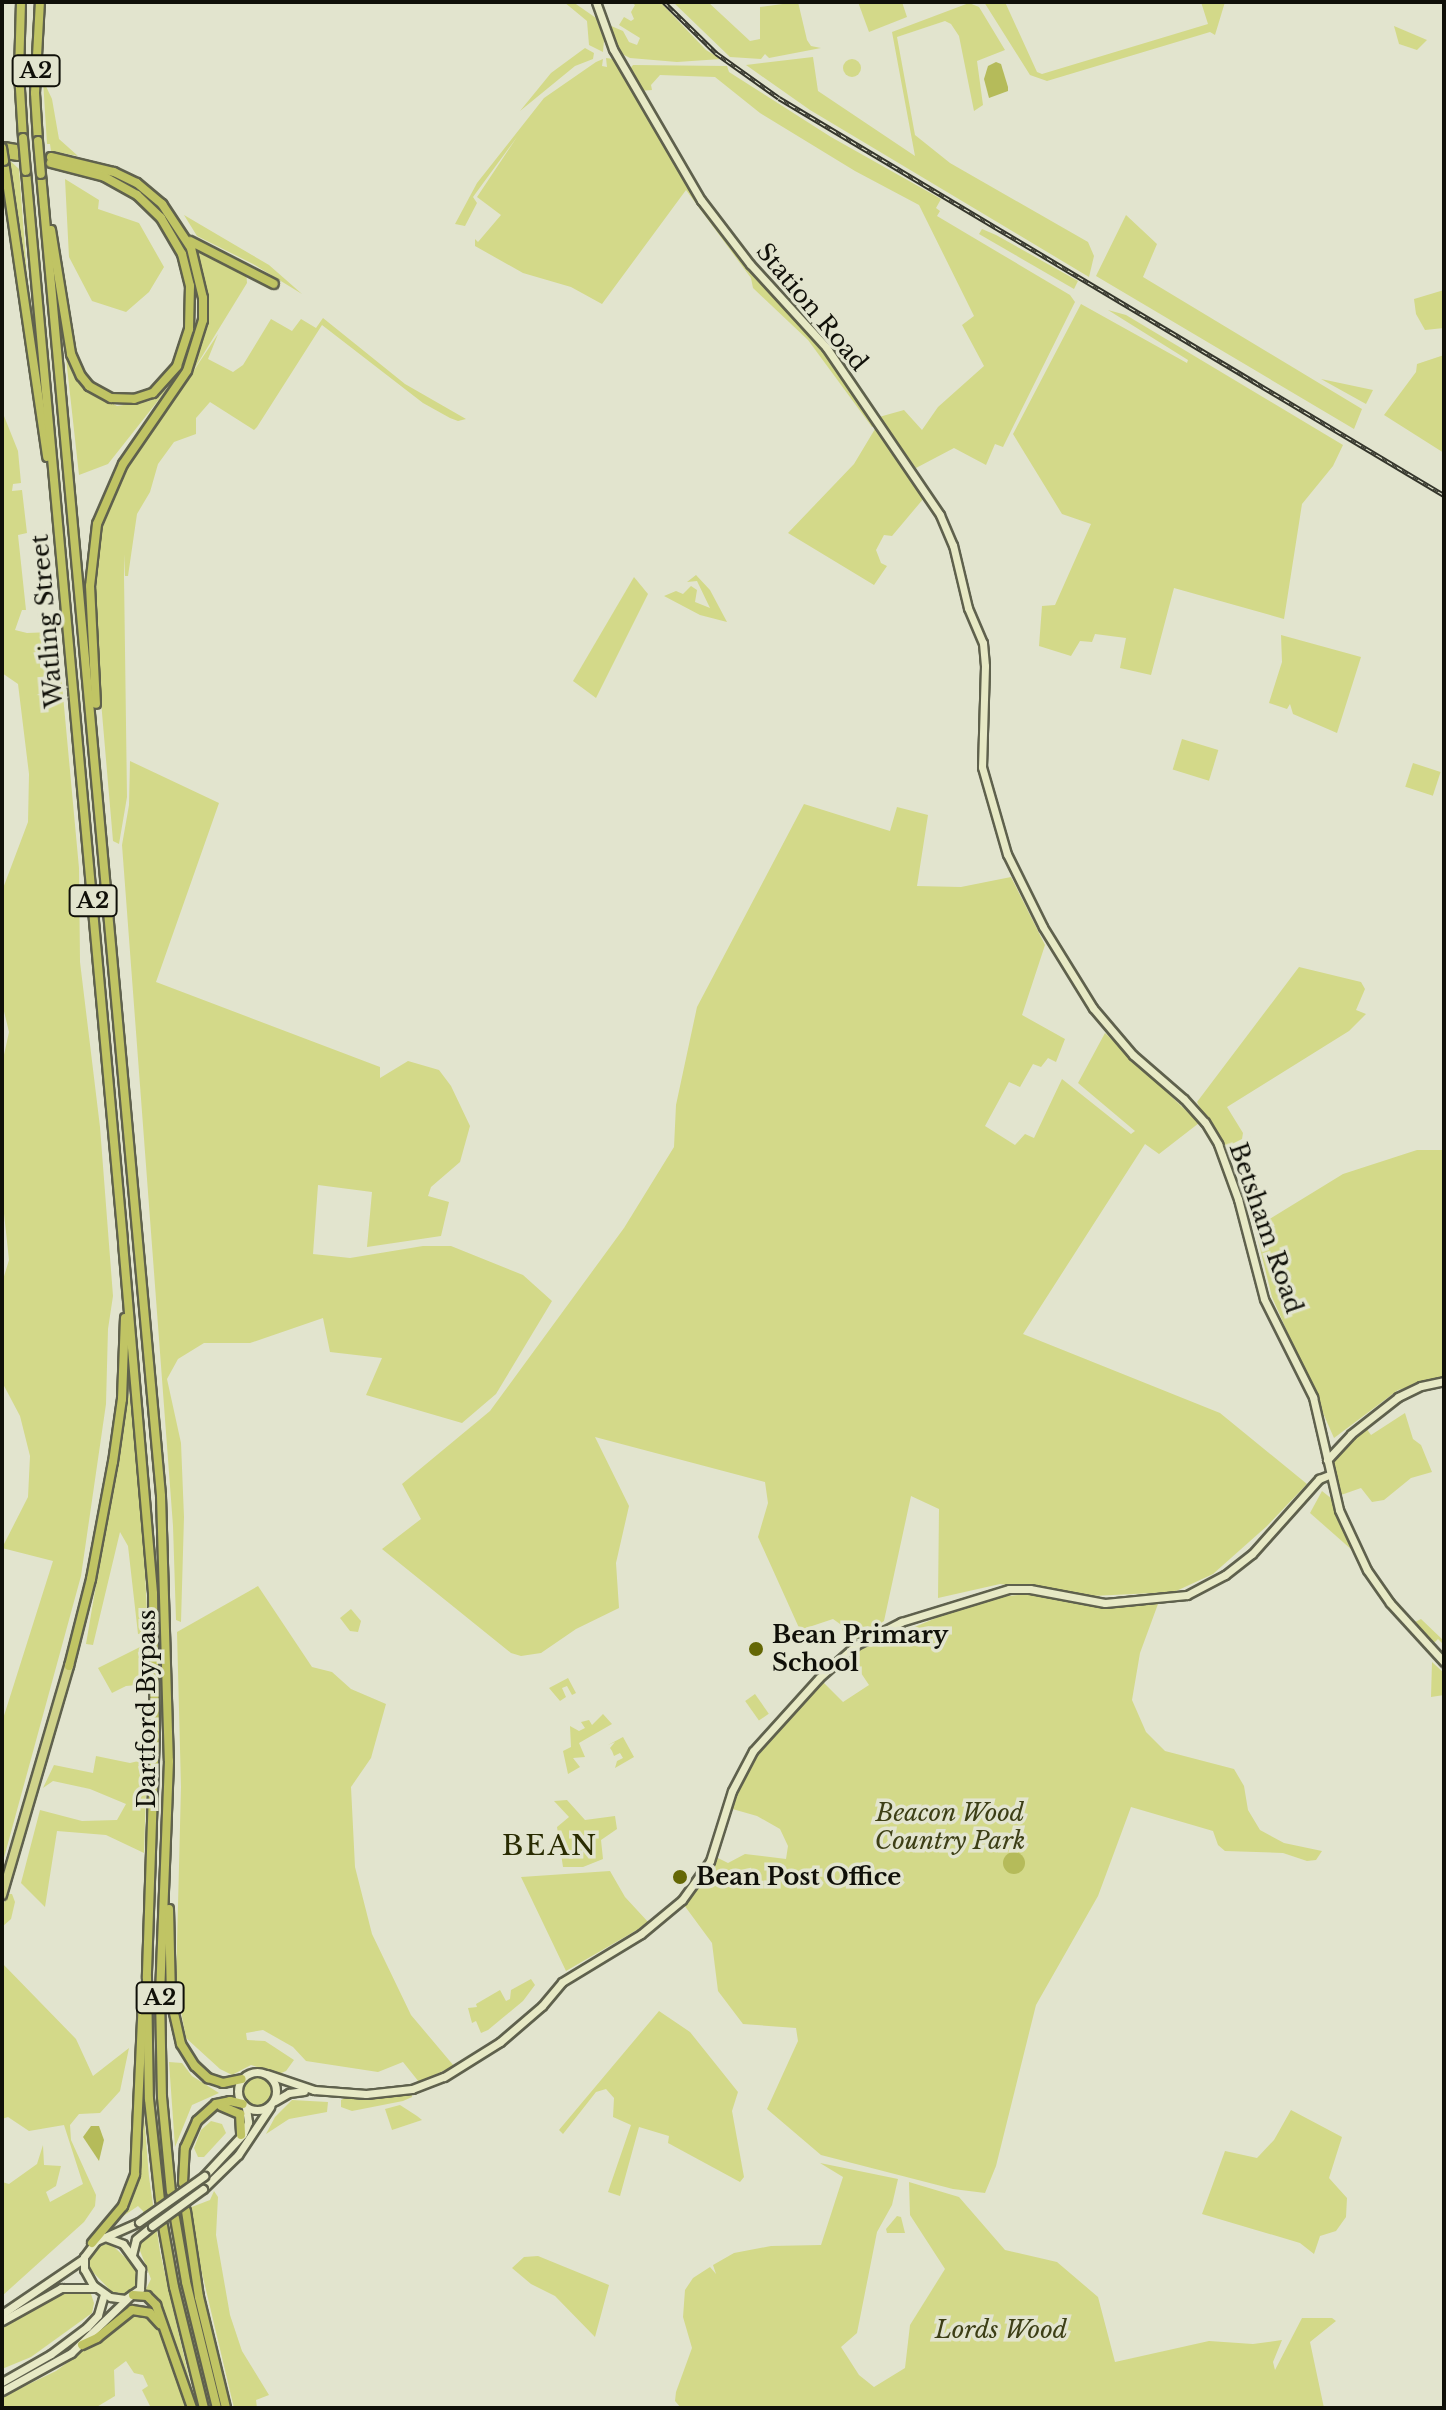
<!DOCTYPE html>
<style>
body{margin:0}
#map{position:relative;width:1446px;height:2410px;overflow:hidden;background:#e2e4ce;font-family:"Libre Baskerville",serif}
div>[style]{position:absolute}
.green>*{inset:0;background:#d3d989;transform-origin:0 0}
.round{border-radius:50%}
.water>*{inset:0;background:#b5bb5a}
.roads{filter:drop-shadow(2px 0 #5f614d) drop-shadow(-2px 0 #5f614d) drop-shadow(0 2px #5f614d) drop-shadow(0 -2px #5f614d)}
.secondary>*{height:7px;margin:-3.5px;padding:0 3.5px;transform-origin:3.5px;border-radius:3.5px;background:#e7e9c5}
.secondary>.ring{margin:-3.5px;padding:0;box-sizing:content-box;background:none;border:7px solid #e7e9c5;border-radius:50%}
.primary>*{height:8px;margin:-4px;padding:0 4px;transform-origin:4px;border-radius:4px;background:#d0d38b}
.trunk>*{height:8px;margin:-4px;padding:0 4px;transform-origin:4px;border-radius:4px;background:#c0c464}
.rail>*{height:5px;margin-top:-2.5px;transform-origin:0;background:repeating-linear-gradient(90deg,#e2e4ce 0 6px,#34352b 0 12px);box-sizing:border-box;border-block:2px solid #34352b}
.bridges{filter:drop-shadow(2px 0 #5f614d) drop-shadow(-2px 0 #5f614d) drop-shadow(0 2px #5f614d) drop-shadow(0 -2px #5f614d)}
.secondary-bridge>*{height:7px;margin:-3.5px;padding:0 3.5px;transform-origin:3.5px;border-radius:3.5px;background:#e7e9c5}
.trunk-bridge>*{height:8px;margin:-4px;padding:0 4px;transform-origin:4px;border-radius:4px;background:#c0c464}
.dots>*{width:22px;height:22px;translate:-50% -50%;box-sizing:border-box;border:4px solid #e2e4ce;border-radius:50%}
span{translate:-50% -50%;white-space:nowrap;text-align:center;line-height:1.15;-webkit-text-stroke:7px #e2e4ce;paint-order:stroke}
.shield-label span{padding:2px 6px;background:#e2e4ce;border:2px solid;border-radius:6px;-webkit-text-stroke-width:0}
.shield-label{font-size:22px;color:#101009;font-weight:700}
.street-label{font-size:24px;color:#101009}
.poi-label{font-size:24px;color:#101009;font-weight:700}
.left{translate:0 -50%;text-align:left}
.park-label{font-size:24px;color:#3d3f16;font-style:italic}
.quarter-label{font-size:28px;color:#2a2c02;letter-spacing:2px}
.frame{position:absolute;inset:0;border:4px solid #101009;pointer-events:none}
</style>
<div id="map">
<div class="green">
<div style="clip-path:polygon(564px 2px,573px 2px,596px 18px,604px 40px,603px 52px,589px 45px,587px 21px)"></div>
<div style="clip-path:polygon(631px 2px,660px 2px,706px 50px,721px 59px,677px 62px,630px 58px,622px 54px,604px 23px,623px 31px,629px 42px,637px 45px,640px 38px,619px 25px,624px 17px,631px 21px,634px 19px,631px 12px,635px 5px)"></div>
<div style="clip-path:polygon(673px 2px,708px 2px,750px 41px,760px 39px,760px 7px,798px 2px,807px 40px,811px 46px,821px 48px,769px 58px,765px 54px,761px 59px,730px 57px)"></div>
<div style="clip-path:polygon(858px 2px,902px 2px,907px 17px,869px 32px)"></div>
<div style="clip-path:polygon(984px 2px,1005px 2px,1037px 72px,1042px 74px,1208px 24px,1201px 2px,1225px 2px,1215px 35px,1210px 32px,1047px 81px,1030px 75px)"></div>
<div style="clip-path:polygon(969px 3px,979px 7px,1005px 50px,977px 61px,983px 105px,974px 111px,959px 36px,951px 24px,945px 21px,897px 37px,915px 135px,950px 163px,1088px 242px,1094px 256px,1089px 277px,810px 110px,746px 65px,813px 57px,818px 91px,915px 156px,892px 32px)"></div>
<div style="clip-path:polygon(1394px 26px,1427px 40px,1417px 50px,1399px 44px)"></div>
<div style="clip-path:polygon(585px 48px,594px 53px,593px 59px,575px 66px,520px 111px,551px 73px)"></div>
<div style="clip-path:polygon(606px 58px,614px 59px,620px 67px,707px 214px,823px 347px,875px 425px,872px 427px,808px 340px,753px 288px,751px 278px,686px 190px,602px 304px,571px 287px,523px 273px,475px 246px,475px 239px,478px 242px,501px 215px,477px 197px,517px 137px,473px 197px,477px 203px,465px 226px,455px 224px,477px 183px,544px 98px,596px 62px,603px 59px,602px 66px,607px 67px)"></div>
<div class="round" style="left:843px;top:59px;width:18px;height:18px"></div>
<div style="clip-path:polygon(633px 65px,727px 66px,729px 72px,831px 137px,941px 199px,936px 208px,940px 211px,937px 216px,1070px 295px,1075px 302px,1003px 447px,995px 444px,986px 465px,954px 448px,916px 468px,879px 417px,904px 410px,922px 430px,938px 407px,984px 366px,962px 325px,974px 316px,919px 205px,855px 171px,760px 113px,715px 77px,660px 75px,651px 85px,652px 90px,639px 91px,629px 70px)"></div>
<div style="clip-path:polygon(43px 80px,52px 99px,59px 139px,78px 156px,51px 151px,50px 144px,47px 144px)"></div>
<div style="clip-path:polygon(7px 158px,19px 169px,31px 327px)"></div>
<div style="clip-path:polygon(65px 179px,99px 200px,98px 209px,139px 223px,164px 267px,149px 292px,126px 312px,92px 301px,69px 257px)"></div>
<div style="clip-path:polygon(184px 215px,269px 265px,302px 294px,253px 264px,197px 236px)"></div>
<div style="clip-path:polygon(1126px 215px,1157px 244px,1143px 277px,1362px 409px,1354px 429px,1096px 276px)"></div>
<div style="clip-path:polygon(982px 229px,996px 235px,1078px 281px,1074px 289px,979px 234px)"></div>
<div style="clip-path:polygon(196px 249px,246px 270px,247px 283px,185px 384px,218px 334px,208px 359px,233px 372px,243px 365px,271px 319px,292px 331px,301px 319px,316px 328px,323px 318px,405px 384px,466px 419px,458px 421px,450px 418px,423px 403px,322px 325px,257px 427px,254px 430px,210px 402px,196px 418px,196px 434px,174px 442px,158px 464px,150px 492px,137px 514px,128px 576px,125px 576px,125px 554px,124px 576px,127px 797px,119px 844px,113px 841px,93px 608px,97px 537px,106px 504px,137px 446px,184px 384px,199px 351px,207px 306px)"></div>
<div style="clip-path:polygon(1444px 290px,1444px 328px,1425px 330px,1416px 314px,1414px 299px)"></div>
<div style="clip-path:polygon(1081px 304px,1187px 363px,1188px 360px,1108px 310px,1126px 315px,1343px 445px,1333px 466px,1302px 504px,1284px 619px,1174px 588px,1151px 675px,1120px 668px,1126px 638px,1095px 634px,1092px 642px,1080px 641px,1071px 656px,1039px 646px,1042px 606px,1055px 605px,1091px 524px,1062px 514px,1013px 434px)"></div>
<div style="clip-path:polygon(1444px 355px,1444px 453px,1384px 415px,1416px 372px,1417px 364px)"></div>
<div style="clip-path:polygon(66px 358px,80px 385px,117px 406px,150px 401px,168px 388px,108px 464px,79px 475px)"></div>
<div style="clip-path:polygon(1321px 379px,1373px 390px,1366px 404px)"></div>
<div style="clip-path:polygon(2px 411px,18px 451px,21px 483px,13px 484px,12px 491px,22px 490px,27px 533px,18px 535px,26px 610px,22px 610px,15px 630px,27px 633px,52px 632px,55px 652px,59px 652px,79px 868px,80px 962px,100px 1127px,113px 1296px,108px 1329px,106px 1404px,81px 1576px,2px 1865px,2px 1722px,53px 1561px,2px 1548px,28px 1497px,30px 1456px,20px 1416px,2px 1382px,2px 1283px,9px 1260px,2px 1195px,2px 1064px,9px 1032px,2px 1003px,2px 891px,28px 822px,29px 774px,18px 684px,2px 673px)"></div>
<div style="clip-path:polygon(875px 429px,880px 430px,924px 498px,892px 536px,884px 535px,876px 550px,881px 563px,887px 566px,874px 585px,788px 533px,854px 464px)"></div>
<div style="clip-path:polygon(696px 575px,710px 590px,727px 622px,700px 615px,664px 596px,676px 591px,683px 594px,691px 586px,697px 590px,695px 602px,710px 608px,697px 581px,687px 582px)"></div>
<div style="clip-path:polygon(634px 577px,648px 594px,596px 698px,573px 681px)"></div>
<div style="clip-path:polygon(1281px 635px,1361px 657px,1337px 733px,1293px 714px,1290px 704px,1287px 709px,1269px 703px,1282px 662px)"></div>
<div style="left:1182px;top:739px;width:38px;height:32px;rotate:17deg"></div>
<div style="clip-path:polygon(130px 761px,219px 803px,156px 982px,380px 1067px,380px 1078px,408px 1061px,439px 1070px,451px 1086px,470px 1126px,460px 1162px,431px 1187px,428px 1196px,449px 1202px,441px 1236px,367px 1247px,372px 1192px,318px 1185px,313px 1254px,350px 1258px,423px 1246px,451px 1246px,523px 1275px,552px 1301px,496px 1394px,462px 1423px,366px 1395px,382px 1358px,330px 1352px,323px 1318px,250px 1343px,204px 1343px,178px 1359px,167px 1379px,181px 1443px,184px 1517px,181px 1622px,176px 1620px,173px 1526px,122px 845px,129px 805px)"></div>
<div style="left:1413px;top:763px;width:29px;height:25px;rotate:18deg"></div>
<div style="clip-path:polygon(804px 804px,890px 831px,897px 807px,928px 815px,917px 886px,961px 887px,1011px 877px,1045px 945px,1022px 1015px,1065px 1039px,1056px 1062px,1048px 1058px,1041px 1067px,1033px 1064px,1020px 1087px,1009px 1082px,985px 1126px,1015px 1145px,1025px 1134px,1034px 1138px,1062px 1079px,1131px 1134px,1135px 1131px,1078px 1083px,1105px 1033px,1199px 1123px,1159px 1154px,1145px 1144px,1023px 1334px,1220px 1413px,1307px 1484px,1267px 1526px,1213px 1574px,1174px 1592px,1092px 1596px,1000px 1584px,938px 1598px,939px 1509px,911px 1496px,884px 1621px,848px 1645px,840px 1624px,833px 1619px,800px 1630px,758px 1537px,768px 1503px,765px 1482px,595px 1437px,629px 1506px,616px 1563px,619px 1608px,576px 1629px,541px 1653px,521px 1656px,511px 1653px,382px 1549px,421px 1519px,402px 1484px,490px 1411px,624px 1228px,674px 1147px,676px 1105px,697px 1007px)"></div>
<div style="clip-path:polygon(1299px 967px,1361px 982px,1365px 989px,1356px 1010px,1366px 1014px,1349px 1031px,1227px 1107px,1243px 1133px,1242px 1139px,1222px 1149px,1197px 1102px)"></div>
<div style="clip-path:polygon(1417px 1150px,1444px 1150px,1444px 1377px,1398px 1390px,1334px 1438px,1272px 1297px,1255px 1228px,1343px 1174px)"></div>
<div style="clip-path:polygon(129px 1391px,140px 1473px,148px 1633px,138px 1634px,128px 1546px,120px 1532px,93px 1645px,86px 1644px)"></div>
<div style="clip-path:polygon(1405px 1413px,1413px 1439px,1421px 1445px,1432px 1472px,1411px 1478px,1384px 1500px,1372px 1502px,1361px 1488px,1341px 1495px,1333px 1461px,1364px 1425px,1371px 1435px)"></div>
<div style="clip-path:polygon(1322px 1491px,1332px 1499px,1352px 1550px,1310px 1513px)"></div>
<div style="clip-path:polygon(258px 1586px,312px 1667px,332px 1672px,351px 1689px,386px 1704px,371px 1758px,351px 1787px,355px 1867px,372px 1934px,411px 2015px,454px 2066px,419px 2082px,403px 2062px,378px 2072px,306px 2061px,293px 2047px,263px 2030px,246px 2033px,247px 2040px,265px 2041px,294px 2060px,286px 2071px,279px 2074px,251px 2065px,232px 2075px,220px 2069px,186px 2038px,176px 1984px,181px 1787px,177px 1632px)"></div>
<div style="clip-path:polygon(1028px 1594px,1088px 1606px,1158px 1604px,1140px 1653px,1132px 1700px,1146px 1732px,1165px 1751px,1234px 1769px,1244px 1786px,1248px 1810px,1260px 1830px,1284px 1843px,1322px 1851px,1316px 1860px,1307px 1861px,1283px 1853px,1225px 1851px,1218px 1845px,1213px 1831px,1131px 1807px,1098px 1896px,1036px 2005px,996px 2166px,985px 2193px,953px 2189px,821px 2155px,767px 2109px,798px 2041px,796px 2028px,743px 2024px,718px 1991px,712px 1943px,684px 1905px,709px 1874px,716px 1857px,728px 1863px,745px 1854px,786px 1859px,788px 1846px,780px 1829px,757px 1816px,729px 1808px,750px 1762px,797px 1705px,823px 1682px,843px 1702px,869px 1685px,851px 1658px,861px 1649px,941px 1616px,999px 1597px)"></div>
<div style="clip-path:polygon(351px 1609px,361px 1621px,358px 1632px,350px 1631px,340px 1618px)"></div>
<div style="clip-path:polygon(1421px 1619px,1444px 1641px,1444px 1645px,1438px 1639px,1432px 1645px,1444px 1654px,1444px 1660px,1411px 1624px)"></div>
<div style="clip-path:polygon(148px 1643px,148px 1684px,126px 1686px,112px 1693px,98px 1668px)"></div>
<div style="clip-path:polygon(1432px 1662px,1444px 1673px,1444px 1695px,1431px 1697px)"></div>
<div style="clip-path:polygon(568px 1678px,576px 1693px,572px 1695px,567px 1686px,562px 1688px,566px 1697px,560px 1701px,549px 1688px)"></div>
<div style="left:755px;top:1694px;width:24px;height:12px;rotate:55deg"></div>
<div style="clip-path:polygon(603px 1714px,612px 1724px,579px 1743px,585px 1757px,573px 1758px,580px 1767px,568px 1774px,563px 1751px,571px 1747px,570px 1726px,579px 1731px,585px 1728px,581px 1722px,589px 1720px,592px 1725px)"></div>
<div style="clip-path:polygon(623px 1737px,634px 1757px,615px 1768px,617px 1761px,623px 1758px,620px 1753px,614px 1756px,612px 1751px,610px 1748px,615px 1742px,608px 1745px)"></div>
<div style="clip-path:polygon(96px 1756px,130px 1763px,147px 1759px,144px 1853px,106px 1835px,57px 1831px,45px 1907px,21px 1883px,40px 1810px,82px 1821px,117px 1820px,126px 1804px,90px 1789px,53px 1781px,43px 1788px,54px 1765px,93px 1773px)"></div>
<div style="clip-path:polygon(567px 1800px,585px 1820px,615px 1816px,617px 1829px,601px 1840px,603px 1859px,583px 1867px,563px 1867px,557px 1827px,569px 1817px,554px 1801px)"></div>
<div style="clip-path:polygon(610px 1871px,625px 1897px,649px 1923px,566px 1971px,521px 1877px)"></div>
<div style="clip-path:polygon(7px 1894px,12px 1894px,15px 1902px,11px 1919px,2px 1927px,2px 1909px)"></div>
<div style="clip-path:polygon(2px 1963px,76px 2039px,93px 2076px,129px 2048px,120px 2091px,100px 2113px,79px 2114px,70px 2125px,71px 2140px,96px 2195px,95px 2206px,84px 2222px,2px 2296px,2px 2182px,9px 2184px,37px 2164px,43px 2145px,44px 2165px,61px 2166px,56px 2186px,46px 2192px,50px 2202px,83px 2184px,64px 2125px,29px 2131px,8px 2117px,2px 2119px)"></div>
<div style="clip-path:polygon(531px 1979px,535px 1985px,523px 2001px,488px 2030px,481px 2033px,476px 2021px,472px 2023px,468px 2008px,477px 2007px,476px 2004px,500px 1990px,506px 2001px,510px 1999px,511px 1990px)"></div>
<div style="clip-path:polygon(659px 2011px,690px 2032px,738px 2092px,732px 2111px,744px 2177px,740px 2182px,668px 2143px,669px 2136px,639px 2127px,620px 2196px,608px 2192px,631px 2125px,613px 2117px,614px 2098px,606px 2089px,596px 2092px,563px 2134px,559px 2130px)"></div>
<div style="clip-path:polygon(169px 2062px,182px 2063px,192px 2076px,219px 2093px,192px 2105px,175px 2147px)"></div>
<div class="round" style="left:243px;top:2077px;width:30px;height:30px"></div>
<div style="clip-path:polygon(141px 2079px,149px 2177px,160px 2252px,195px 2404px,158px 2302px,145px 2291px,151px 2279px,139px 2248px,142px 2240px,152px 2233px,143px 2211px,138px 2206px,119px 2219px,134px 2193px,141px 2159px)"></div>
<div style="clip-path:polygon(411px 2092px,412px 2097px,403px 2101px,352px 2111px,341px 2107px,341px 2100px,347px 2097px)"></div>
<div style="clip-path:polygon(292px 2100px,328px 2102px,327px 2112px,289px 2119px,266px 2134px,275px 2117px)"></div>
<div style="clip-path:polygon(400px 2105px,417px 2116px,422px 2120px,392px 2130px,385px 2109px)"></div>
<div style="clip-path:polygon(1291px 2110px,1342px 2137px,1329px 2178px,1347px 2198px,1346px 2217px,1336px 2231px,1320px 2236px,1314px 2254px,1300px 2243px,1202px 2214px,1225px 2151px,1257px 2158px,1274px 2140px)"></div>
<div style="clip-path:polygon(211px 2121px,222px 2124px,226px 2133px,204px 2157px,198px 2157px,194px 2148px,201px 2130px)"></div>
<div style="clip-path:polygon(820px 2163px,898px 2179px,892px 2205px,877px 2232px,857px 2333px,841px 2347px,859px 2375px,874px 2387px,905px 2368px,910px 2325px,945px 2269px,910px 2215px,909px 2182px,959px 2197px,1005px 2250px,1057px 2262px,1098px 2297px,1115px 2362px,1209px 2341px,1253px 2344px,1282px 2340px,1273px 2362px,1275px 2370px,1302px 2318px,1332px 2318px,1336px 2321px,1310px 2342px,1324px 2408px,681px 2408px,675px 2401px,676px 2392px,692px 2348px,683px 2317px,685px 2290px,693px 2278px,710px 2267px,716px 2274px,713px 2265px,734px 2253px,771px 2246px,821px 2245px,843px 2177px)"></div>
<div style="clip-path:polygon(214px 2191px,218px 2197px,216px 2235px,230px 2315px,242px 2351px,269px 2395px,256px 2400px,257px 2408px,234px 2408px,192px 2231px,189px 2208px,210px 2200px)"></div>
<div style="clip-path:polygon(897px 2216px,901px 2217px,905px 2233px,887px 2233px,886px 2229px)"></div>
<div style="clip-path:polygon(110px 2243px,137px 2269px,137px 2286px,128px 2294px,112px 2292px,88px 2267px,92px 2248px)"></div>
<div style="clip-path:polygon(538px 2256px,609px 2285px,595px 2337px,555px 2296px,531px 2284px,512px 2268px,524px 2257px)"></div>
<div style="clip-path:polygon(83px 2290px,91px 2294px,94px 2303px,92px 2313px,31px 2357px,2px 2369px,2px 2328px,57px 2295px)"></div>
<div style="clip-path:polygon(132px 2314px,145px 2314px,156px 2323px,188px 2408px,151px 2408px,142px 2390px,148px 2386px,143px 2375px,134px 2373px,126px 2361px,114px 2370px,115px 2396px,95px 2408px,2px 2408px,2px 2397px,56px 2371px)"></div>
</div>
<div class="water">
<div style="clip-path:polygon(996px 62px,1001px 64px,1008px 87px,1008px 91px,989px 98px,984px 79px,988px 66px)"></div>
<div class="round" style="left:1003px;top:1852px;width:22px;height:22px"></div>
<div style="clip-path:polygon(91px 2126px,99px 2126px,104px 2140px,99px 2161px,83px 2137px)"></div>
</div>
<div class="roads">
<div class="secondary">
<div style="left:596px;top:2px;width:50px;rotate:70.1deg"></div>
<div style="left:613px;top:49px;width:175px;rotate:59.8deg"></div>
<div style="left:701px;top:200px;width:81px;rotate:52.6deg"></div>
<div style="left:750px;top:264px;width:113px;rotate:47.5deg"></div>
<div style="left:826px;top:347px;width:203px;rotate:55.8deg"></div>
<div style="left:940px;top:515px;width:33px;rotate:67deg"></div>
<div style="left:953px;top:545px;width:65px;rotate:76.6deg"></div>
<div style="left:968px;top:608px;width:38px;rotate:67deg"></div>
<div style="left:983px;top:643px;width:23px;rotate:85deg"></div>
<div style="left:985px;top:666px;width:101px;rotate:91.7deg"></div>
<div style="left:982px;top:767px;width:91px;rotate:74deg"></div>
<div style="left:1007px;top:854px;width:81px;rotate:63.7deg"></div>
<div style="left:1043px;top:927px;width:95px;rotate:58.3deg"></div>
<div style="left:1093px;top:1008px;width:62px;rotate:49.6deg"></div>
<div style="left:1133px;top:1055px;width:67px;rotate:40.8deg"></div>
<div style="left:1184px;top:1099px;width:31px;rotate:48deg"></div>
<div style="left:1205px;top:1122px;width:26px;rotate:59deg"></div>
<div style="left:1218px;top:1144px;width:59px;rotate:70deg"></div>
<div style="left:1238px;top:1199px;width:103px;rotate:75.4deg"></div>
<div style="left:1264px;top:1299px;width:110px;rotate:63.4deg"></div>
<div style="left:1313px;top:1397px;width:116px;rotate:77deg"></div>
<div style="left:1339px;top:1510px;width:66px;rotate:65deg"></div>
<div style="left:1367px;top:1570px;width:40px;rotate:55.1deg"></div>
<div style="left:1390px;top:1603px;width:80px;rotate:47.5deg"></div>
<div style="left:1327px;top:1460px;width:35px;rotate:-47deg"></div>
<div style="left:1351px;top:1434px;width:60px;rotate:-38.2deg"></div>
<div style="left:1398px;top:1397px;width:25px;rotate:-26deg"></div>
<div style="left:1421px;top:1386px;width:24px;rotate:-12deg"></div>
<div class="ring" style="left:238px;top:2072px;width:31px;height:31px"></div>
<div style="left:267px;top:2074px;width:50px;rotate:18.8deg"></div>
<div style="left:314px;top:2090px;width:52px;rotate:4.4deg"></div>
<div style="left:366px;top:2094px;width:46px;rotate:-6.2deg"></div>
<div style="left:412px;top:2089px;width:34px;rotate:-21deg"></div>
<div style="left:444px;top:2077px;width:66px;rotate:-32deg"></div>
<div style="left:500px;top:2042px;width:55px;rotate:-40.6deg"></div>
<div style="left:542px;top:2006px;width:31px;rotate:-50deg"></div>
<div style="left:562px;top:1982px;width:92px;rotate:-31.3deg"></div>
<div style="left:641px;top:1934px;width:53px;rotate:-39.7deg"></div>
<div style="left:682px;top:1900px;width:48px;rotate:-54.3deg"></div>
<div style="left:710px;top:1861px;width:73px;rotate:-72.6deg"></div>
<div style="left:732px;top:1791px;width:45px;rotate:-62.3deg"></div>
<div style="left:753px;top:1751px;width:98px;rotate:-47.9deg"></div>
<div style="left:819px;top:1678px;width:50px;rotate:-41.7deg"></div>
<div style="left:856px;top:1645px;width:51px;rotate:-27.1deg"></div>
<div style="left:901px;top:1622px;width:113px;rotate:-17deg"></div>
<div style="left:1009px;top:1589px;width:21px"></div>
<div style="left:1030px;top:1589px;width:76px;rotate:10.6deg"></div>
<div style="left:1105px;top:1603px;width:82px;rotate:-5.6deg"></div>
<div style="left:1187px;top:1595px;width:43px;rotate:-27.8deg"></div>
<div style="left:1225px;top:1575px;width:34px;rotate:-38deg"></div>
<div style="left:1252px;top:1554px;width:101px;rotate:-48.2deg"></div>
<div style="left:1319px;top:1479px;width:11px;rotate:-22deg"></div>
<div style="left:275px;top:2101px;width:16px;rotate:-30deg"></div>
<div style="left:289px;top:2093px;width:15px;rotate:-8deg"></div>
<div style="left:204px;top:2176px;width:57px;rotate:-47.1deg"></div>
<div style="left:243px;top:2134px;width:13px;rotate:-67deg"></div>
<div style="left:248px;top:2122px;width:14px;rotate:-98deg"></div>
<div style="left:203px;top:2189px;width:49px;rotate:-44.2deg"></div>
<div style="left:238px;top:2155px;width:58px;rotate:-56.3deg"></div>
<div style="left:105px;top:2237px;width:19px;rotate:21deg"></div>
<div style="left:123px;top:2244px;width:31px;rotate:54deg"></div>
<div style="left:141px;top:2269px;width:20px;rotate:93deg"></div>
<div style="left:140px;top:2289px;width:18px;rotate:146deg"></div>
<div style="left:125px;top:2299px;width:15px;rotate:-172deg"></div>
<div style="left:110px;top:2297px;width:21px;rotate:-145deg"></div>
<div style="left:93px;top:2285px;width:18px;rotate:-119deg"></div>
<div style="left:84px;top:2269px;width:12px;rotate:-90deg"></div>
<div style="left:84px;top:2257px;width:20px;rotate:-53deg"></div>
<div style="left:96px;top:2241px;width:47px;rotate:-23.8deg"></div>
<div style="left:132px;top:2255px;width:16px;rotate:-76deg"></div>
<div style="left:136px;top:2239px;width:21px;rotate:-39deg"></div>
<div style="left:2px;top:2314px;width:98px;rotate:-34.2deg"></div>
<div style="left:2px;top:2321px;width:68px;rotate:-29.2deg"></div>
<div style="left:61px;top:2288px;width:34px"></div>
<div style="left:2px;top:2382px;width:56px;rotate:-29.7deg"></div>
<div style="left:51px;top:2354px;width:45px;rotate:-36.9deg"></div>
<div style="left:87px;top:2327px;width:16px;rotate:-47deg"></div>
<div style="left:98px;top:2315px;width:22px;rotate:-74deg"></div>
<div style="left:2px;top:2391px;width:79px;rotate:-28.8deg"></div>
<div style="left:71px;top:2353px;width:81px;rotate:-44deg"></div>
</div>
<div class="primary">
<div style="left:2px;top:1895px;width:239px;rotate:-73.7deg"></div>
</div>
<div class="trunk">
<div style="left:21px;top:2px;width:71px;rotate:91.6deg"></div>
<div style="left:19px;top:73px;width:65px;rotate:86.5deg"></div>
<div style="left:38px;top:141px;width:48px;rotate:-93.6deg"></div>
<div style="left:35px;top:93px;width:91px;rotate:-86.9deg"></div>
<div style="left:4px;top:147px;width:12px;rotate:9deg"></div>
<div style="left:6px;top:154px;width:11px;rotate:10deg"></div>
<div style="left:51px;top:157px;width:65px;rotate:13.4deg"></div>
<div style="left:114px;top:172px;width:25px;rotate:26deg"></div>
<div style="left:137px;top:183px;width:33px;rotate:40deg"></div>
<div style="left:162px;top:204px;width:53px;rotate:56.6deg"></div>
<div style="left:191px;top:248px;width:51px;rotate:76.5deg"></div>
<div style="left:203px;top:298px;width:22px;rotate:90deg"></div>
<div style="left:203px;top:320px;width:53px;rotate:107.4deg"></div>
<div style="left:187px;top:371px;width:113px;rotate:124.5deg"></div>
<div style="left:123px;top:464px;width:65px;rotate:113.4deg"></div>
<div style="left:97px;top:524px;width:62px;rotate:96.4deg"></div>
<div style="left:90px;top:586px;width:118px;rotate:87.1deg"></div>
<div style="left:4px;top:161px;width:299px;rotate:81.7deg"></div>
<div style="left:26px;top:171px;width:1074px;rotate:84.82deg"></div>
<div style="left:41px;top:174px;width:1327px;rotate:84.81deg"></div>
<div style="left:161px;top:1496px;width:265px;rotate:88.3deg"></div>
<div style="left:169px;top:1761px;width:234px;rotate:92.2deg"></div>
<div style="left:160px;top:1995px;width:102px;rotate:88.9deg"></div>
<div style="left:162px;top:2097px;width:95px;rotate:84.6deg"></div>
<div style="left:51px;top:230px;width:126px;rotate:80.8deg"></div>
<div style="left:71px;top:354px;width:24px;rotate:66deg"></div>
<div style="left:81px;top:376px;width:13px;rotate:51deg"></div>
<div style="left:89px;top:386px;width:25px;rotate:29deg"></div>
<div style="left:111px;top:398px;width:23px;rotate:2deg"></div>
<div style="left:134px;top:399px;width:20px;rotate:-18deg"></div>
<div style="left:153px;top:393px;width:36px;rotate:-48deg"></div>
<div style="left:177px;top:366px;width:39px;rotate:-72deg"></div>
<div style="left:189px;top:329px;width:43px;rotate:-88.7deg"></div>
<div style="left:190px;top:286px;width:33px;rotate:-104deg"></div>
<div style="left:182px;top:254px;width:42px;rotate:-120.3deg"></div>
<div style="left:161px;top:218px;width:33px;rotate:-136deg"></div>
<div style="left:137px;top:195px;width:37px;rotate:-151deg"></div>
<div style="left:105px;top:177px;width:56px;rotate:-165.5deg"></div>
<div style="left:190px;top:241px;width:94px;rotate:27.1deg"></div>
<div style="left:123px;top:1243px;width:352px;rotate:85.1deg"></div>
<div style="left:153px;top:1594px;width:137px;rotate:89.2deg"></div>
<div style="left:155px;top:1731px;width:247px;rotate:91.9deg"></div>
<div style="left:147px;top:1978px;width:121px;rotate:89.1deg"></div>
<div style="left:149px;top:2099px;width:102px;rotate:83.8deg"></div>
<div style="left:69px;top:1666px;width:90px;rotate:-75.8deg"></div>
<div style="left:91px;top:1579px;width:119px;rotate:-79.4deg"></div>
<div style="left:113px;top:1462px;width:64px;rotate:-81.9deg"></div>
<div style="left:122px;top:1399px;width:81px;rotate:-87.9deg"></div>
<div style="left:169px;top:1909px;width:91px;rotate:88.7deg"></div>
<div style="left:171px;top:2000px;width:45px;rotate:77.2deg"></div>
<div style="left:181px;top:2044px;width:26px;rotate:58deg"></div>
<div style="left:195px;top:2066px;width:18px;rotate:43deg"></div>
<div style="left:208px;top:2078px;width:16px;rotate:18deg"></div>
<div style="left:223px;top:2083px;width:19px;rotate:-12deg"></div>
<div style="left:221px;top:2106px;width:21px;rotate:23deg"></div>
<div style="left:240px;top:2114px;width:21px;rotate:87deg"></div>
<div style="left:183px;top:2183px;width:35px;rotate:-87deg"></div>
<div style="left:185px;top:2148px;width:30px;rotate:-66deg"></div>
<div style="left:197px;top:2121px;width:25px;rotate:-42deg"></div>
<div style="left:216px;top:2104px;width:14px;rotate:-12deg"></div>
<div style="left:230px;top:2101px;width:13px;rotate:13deg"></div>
<div style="left:186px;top:2211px;width:87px;rotate:81.4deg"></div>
<div style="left:199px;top:2297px;width:114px;rotate:76.3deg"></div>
<div style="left:175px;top:2218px;width:65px;rotate:80.2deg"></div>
<div style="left:186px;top:2282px;width:130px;rotate:76.2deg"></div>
<div style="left:163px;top:2226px;width:62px;rotate:79.8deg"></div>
<div style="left:174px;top:2287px;width:125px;rotate:76.1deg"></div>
<div style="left:92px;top:2243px;width:48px;rotate:-50deg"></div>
<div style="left:123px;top:2206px;width:34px;rotate:-69deg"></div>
<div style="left:135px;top:2174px;width:175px;rotate:-87.4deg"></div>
<div style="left:133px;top:2295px;width:14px;rotate:4deg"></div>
<div style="left:147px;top:2296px;width:13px;rotate:45deg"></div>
<div style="left:156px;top:2305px;width:109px;rotate:70.7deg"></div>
<div style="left:82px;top:2345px;width:17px;rotate:-25deg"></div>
<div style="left:97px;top:2338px;width:45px;rotate:-38.7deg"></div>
<div style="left:132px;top:2310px;width:18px;rotate:9deg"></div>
<div style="left:150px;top:2313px;width:15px;rotate:48deg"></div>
</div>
</div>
<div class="rail">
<div style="left:664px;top:2px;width:73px;rotate:44.4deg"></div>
<div style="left:716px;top:53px;width:77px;rotate:35.5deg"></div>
<div style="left:779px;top:98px;width:774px;rotate:30.84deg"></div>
</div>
<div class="bridges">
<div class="secondary-bridge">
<div style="left:139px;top:2222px;width:80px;rotate:-35.3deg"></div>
<div style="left:152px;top:2226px;width:63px;rotate:-36deg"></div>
</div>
<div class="trunk-bridge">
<div style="left:23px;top:138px;width:33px;rotate:85deg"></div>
<div style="left:38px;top:141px;width:33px;rotate:85deg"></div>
<div style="left:2px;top:148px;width:13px;rotate:81deg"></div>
</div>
</div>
<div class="dots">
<div style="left:756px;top:1649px;background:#646705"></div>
<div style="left:680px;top:1877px;background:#646705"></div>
</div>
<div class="shield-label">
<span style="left:36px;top:71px">A2</span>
<span style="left:93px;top:901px">A2</span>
<span style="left:160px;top:1998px">A2</span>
</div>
<div class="street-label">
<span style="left:812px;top:307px;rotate:50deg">Station Road</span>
<span style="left:47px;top:621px;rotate:-95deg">Watling Street</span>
<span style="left:1266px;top:1228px;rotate:71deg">Betsham Road</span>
<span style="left:147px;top:1709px;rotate:-90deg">Dartford Bypass</span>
</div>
<div class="poi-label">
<span class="left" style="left:772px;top:1649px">Bean Primary<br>School</span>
<span class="left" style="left:696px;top:1877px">Bean Post Office</span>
</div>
<div class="park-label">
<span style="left:950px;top:1827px">Beacon Wood<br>Country Park</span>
<span style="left:1001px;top:2330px">Lords Wood</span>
</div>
<div class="quarter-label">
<span style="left:550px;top:1846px">BEAN</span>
</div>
<div class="frame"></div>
</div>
